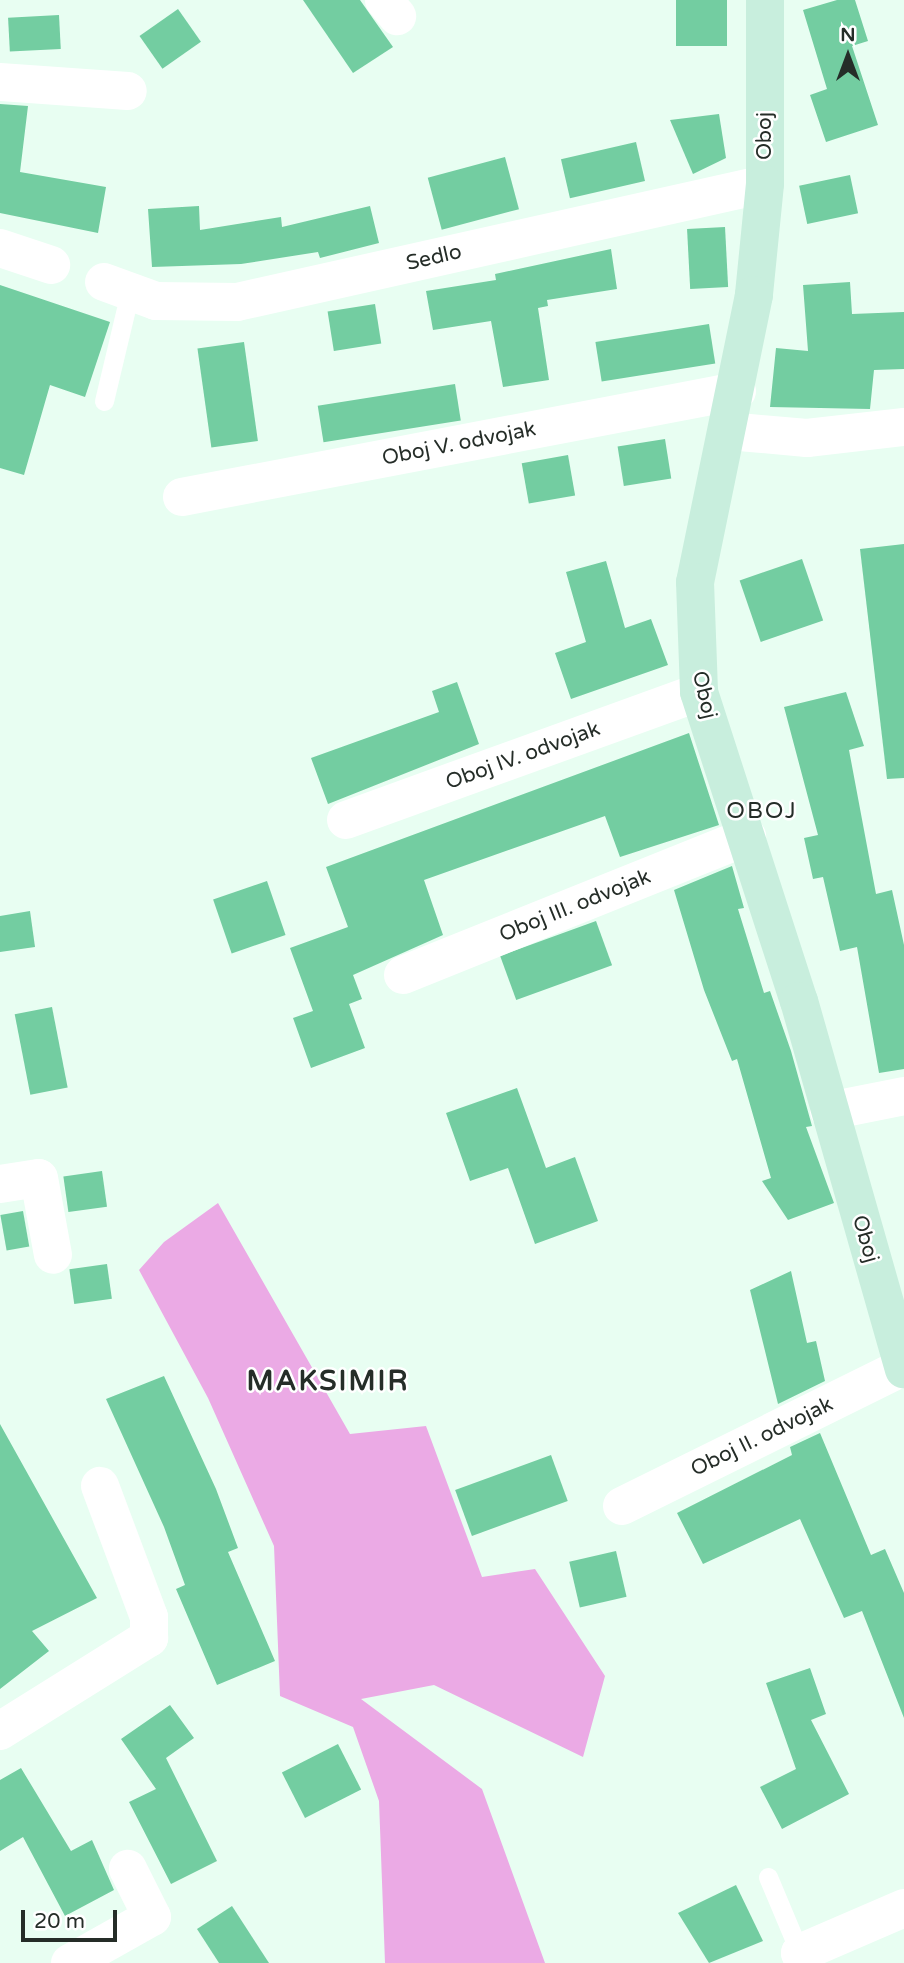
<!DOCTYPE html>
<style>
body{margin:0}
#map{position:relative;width:904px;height:1963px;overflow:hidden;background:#e8fef2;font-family:"Varela Round",sans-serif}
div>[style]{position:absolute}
.forest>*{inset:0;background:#ebaae5}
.building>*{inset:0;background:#73cda1;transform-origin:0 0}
.lane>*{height:19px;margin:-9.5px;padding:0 9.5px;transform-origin:9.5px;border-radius:9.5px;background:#fff}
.street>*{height:38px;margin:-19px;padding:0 19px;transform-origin:19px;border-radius:19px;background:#fff}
.secondary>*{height:38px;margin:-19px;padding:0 19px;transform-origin:19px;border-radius:19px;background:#c8eedd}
span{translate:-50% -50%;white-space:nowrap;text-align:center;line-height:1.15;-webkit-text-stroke:5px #fff;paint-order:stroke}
.street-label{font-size:21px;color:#252d28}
.neighbourhood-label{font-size:23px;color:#252d28;letter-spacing:2px}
.district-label{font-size:28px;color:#252d28;font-weight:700;letter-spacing:2px}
.north{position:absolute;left:813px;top:21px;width:70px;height:70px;-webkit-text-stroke:5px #fff;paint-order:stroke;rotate:0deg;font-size:19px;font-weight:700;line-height:28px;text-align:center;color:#252d28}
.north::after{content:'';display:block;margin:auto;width:24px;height:32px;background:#252d28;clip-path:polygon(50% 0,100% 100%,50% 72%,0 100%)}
.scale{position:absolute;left:21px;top:1910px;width:96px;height:32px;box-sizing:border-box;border:4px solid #252d28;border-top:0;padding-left:9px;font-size:21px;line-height:24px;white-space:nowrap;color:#252d28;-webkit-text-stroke:5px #fff;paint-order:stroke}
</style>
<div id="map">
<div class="forest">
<div style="clip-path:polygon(218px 1203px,350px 1434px,426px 1426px,482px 1577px,535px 1569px,605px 1676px,583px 1757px,434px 1685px,361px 1699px,482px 1789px,545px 1963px,385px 1963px,379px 1801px,353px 1727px,280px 1696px,274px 1546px,208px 1398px,139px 1270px,164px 1242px)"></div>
</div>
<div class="building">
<div style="clip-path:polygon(303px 0,360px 0,393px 47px,353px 73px)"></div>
<div style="left:676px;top:0;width:51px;height:46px"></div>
<div style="clip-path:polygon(837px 0,855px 0,868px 41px,852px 46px,878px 125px,826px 142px,810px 95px,827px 89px,803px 10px)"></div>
<div style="left:178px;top:9px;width:40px;height:47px;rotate:55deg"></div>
<div style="left:59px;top:15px;width:34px;height:51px;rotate:87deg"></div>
<div style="clip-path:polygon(0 104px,28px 106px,20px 172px,106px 187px,98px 233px,0 213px)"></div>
<div style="clip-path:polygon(719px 114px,726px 158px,693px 174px,670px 120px)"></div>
<div style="left:636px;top:142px;width:40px;height:77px;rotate:77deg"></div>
<div style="left:505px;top:157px;width:54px;height:80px;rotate:75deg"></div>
<div style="left:850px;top:175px;width:39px;height:52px;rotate:78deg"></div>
<div style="clip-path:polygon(199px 206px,200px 230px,281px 217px,282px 227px,370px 206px,379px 243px,320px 258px,318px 252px,241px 264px,152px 267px,148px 209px)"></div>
<div style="left:725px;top:227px;width:60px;height:38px;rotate:87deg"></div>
<div style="clip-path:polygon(611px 249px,617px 289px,547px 300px,548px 306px,538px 308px,549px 380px,503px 387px,491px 321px,433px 330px,426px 291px,496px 280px,495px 274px)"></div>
<div style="clip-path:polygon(850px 282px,852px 314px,904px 312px,904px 369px,874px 370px,870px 409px,770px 407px,776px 348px,808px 351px,803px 285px)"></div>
<div style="clip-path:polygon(0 285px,110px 322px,85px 397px,50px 385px,24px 475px,0 468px)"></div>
<div style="left:375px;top:304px;width:40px;height:48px;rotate:81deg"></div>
<div style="left:709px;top:324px;width:40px;height:115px;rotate:81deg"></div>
<div style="left:244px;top:342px;width:100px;height:47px;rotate:82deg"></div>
<div style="left:455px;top:384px;width:37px;height:139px;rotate:81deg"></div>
<div style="left:665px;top:439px;width:40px;height:48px;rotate:81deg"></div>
<div style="left:568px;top:455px;width:41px;height:47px;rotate:80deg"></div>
<div style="clip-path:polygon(904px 544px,904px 778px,887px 779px,860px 549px)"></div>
<div style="left:802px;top:559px;width:65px;height:66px;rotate:71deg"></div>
<div style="clip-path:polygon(606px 561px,625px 628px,651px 619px,668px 665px,571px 699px,555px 653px,586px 642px,566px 572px)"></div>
<div style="clip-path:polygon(457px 682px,479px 744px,328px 804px,311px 758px,439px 712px,432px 691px)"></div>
<div style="clip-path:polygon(846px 692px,864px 746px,849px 750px,876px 894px,892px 890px,904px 945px,904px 1069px,879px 1073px,857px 947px,840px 951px,823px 877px,813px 879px,804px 838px,818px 835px,784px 707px)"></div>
<div style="clip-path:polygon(689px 733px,719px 825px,620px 857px,605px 816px,424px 880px,443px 935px,353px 975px,362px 999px,349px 1004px,365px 1048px,311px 1068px,293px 1018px,313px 1011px,290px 948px,348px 927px,326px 867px)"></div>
<div style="clip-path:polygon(732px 866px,744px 908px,738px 909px,764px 993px,770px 991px,791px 1051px,812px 1126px,806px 1127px,834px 1203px,788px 1220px,762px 1181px,771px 1178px,737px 1059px,732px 1061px,704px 990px,674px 890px)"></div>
<div style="left:267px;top:881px;width:57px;height:57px;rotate:71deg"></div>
<div style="clip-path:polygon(30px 911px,35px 947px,0 952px,0 916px)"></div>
<div style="left:596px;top:921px;width:47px;height:102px;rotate:70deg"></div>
<div style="left:52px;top:1007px;width:82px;height:38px;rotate:79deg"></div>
<div style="clip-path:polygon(517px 1088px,546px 1168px,575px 1157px,598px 1221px,535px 1244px,508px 1168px,470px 1181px,446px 1113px)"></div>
<div style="left:102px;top:1171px;width:36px;height:39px;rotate:82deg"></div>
<div style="left:23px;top:1211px;width:36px;height:23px;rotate:80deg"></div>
<div style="left:107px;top:1264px;width:35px;height:38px;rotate:82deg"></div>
<div style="clip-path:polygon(791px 1271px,807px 1343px,816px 1341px,825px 1381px,778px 1404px,750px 1290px)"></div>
<div style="clip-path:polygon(164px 1376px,216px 1489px,238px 1548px,228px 1552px,275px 1661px,217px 1685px,176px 1589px,185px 1585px,164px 1527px,106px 1399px)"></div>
<div style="clip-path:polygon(0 1424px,97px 1598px,32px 1631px,49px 1651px,0 1689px)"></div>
<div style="clip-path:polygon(820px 1433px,871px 1555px,885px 1549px,904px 1593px,904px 1718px,862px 1611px,844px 1618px,800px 1519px,703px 1564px,677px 1513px,792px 1455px,790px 1447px)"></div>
<div style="left:551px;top:1455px;width:49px;height:102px;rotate:70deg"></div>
<div style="left:616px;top:1551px;width:47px;height:48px;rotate:77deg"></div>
<div style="clip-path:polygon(810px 1668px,826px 1714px,811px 1720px,849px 1794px,782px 1829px,760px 1787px,796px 1769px,766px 1683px)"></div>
<div style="clip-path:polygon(170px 1705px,194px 1738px,166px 1758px,217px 1861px,171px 1884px,129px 1802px,156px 1789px,121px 1739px)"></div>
<div style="left:338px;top:1744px;width:51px;height:63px;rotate:63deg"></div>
<div style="clip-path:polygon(21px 1768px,71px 1851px,92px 1840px,114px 1890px,65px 1916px,23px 1837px,0 1851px,0 1780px)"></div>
<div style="clip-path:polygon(736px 1885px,763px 1941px,709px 1963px,678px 1913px)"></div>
<div style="clip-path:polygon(232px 1906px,269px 1963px,219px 1963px,197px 1929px)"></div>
</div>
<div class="lane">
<div style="left:104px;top:401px;width:112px;rotate:-76.6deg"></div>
<div style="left:768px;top:1877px;width:82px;rotate:67.2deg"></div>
</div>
<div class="street">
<div style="left:384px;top:0;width:21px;rotate:51deg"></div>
<div style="left:0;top:82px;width:128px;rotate:4deg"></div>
<div style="left:0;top:248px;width:54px;rotate:18.4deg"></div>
<div style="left:104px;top:282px;width:55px;rotate:20.1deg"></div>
<div style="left:156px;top:301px;width:81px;rotate:0.7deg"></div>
<div style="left:237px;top:302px;width:541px;rotate:-12.6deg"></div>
<div style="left:728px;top:431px;width:79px;rotate:5.1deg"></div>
<div style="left:807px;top:438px;width:98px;rotate:-6.5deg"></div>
<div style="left:182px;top:497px;width:565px;rotate:-10.81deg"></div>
<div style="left:346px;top:820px;width:375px;rotate:-19.9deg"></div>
<div style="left:403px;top:975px;width:371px;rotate:-21.9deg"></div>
<div style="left:829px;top:1111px;width:76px;rotate:-11.3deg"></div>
<div style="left:0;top:1184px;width:39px;rotate:-9deg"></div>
<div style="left:39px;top:1178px;width:78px;rotate:79.7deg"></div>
<div style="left:622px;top:1506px;width:313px;rotate:-26.3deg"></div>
<div style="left:0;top:1731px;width:176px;rotate:-32deg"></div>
<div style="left:149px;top:1638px;width:21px;rotate:-90deg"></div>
<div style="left:149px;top:1617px;width:140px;rotate:-110.5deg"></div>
<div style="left:70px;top:1963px;width:94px;rotate:-29.3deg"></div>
<div style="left:152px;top:1917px;width:54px;rotate:-116.6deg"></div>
<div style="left:805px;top:1963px;width:11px;rotate:-117deg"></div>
<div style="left:800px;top:1953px;width:113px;rotate:-23.4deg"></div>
</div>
<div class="secondary">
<div style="left:765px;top:0;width:184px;rotate:90deg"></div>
<div style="left:765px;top:184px;width:112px;rotate:95.7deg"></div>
<div style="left:754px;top:295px;width:293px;rotate:101.6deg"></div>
<div style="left:695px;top:582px;width:110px;rotate:87.9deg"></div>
<div style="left:699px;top:692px;width:325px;rotate:72.1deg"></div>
<div style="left:799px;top:1001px;width:383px;rotate:74.1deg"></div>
</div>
<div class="street-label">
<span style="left:765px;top:136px;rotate:-90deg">Oboj</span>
<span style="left:434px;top:258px;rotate:-13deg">Sedlo</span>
<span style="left:459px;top:444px;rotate:-11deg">Oboj V. odvojak</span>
<span style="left:704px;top:695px;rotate:77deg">Oboj</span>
<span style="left:523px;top:756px;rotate:-20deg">Oboj IV. odvojak</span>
<span style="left:575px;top:906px;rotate:-22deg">Oboj III. odvojak</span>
<span style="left:865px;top:1239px;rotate:74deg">Oboj</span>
<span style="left:762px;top:1437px;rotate:-26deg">Oboj II. odvojak</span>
</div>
<div class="neighbourhood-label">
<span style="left:762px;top:811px">OBOJ</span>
</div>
<div class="district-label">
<span style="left:328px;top:1381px">MAKSIMIR</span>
</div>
<div class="north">N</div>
<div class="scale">20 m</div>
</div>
